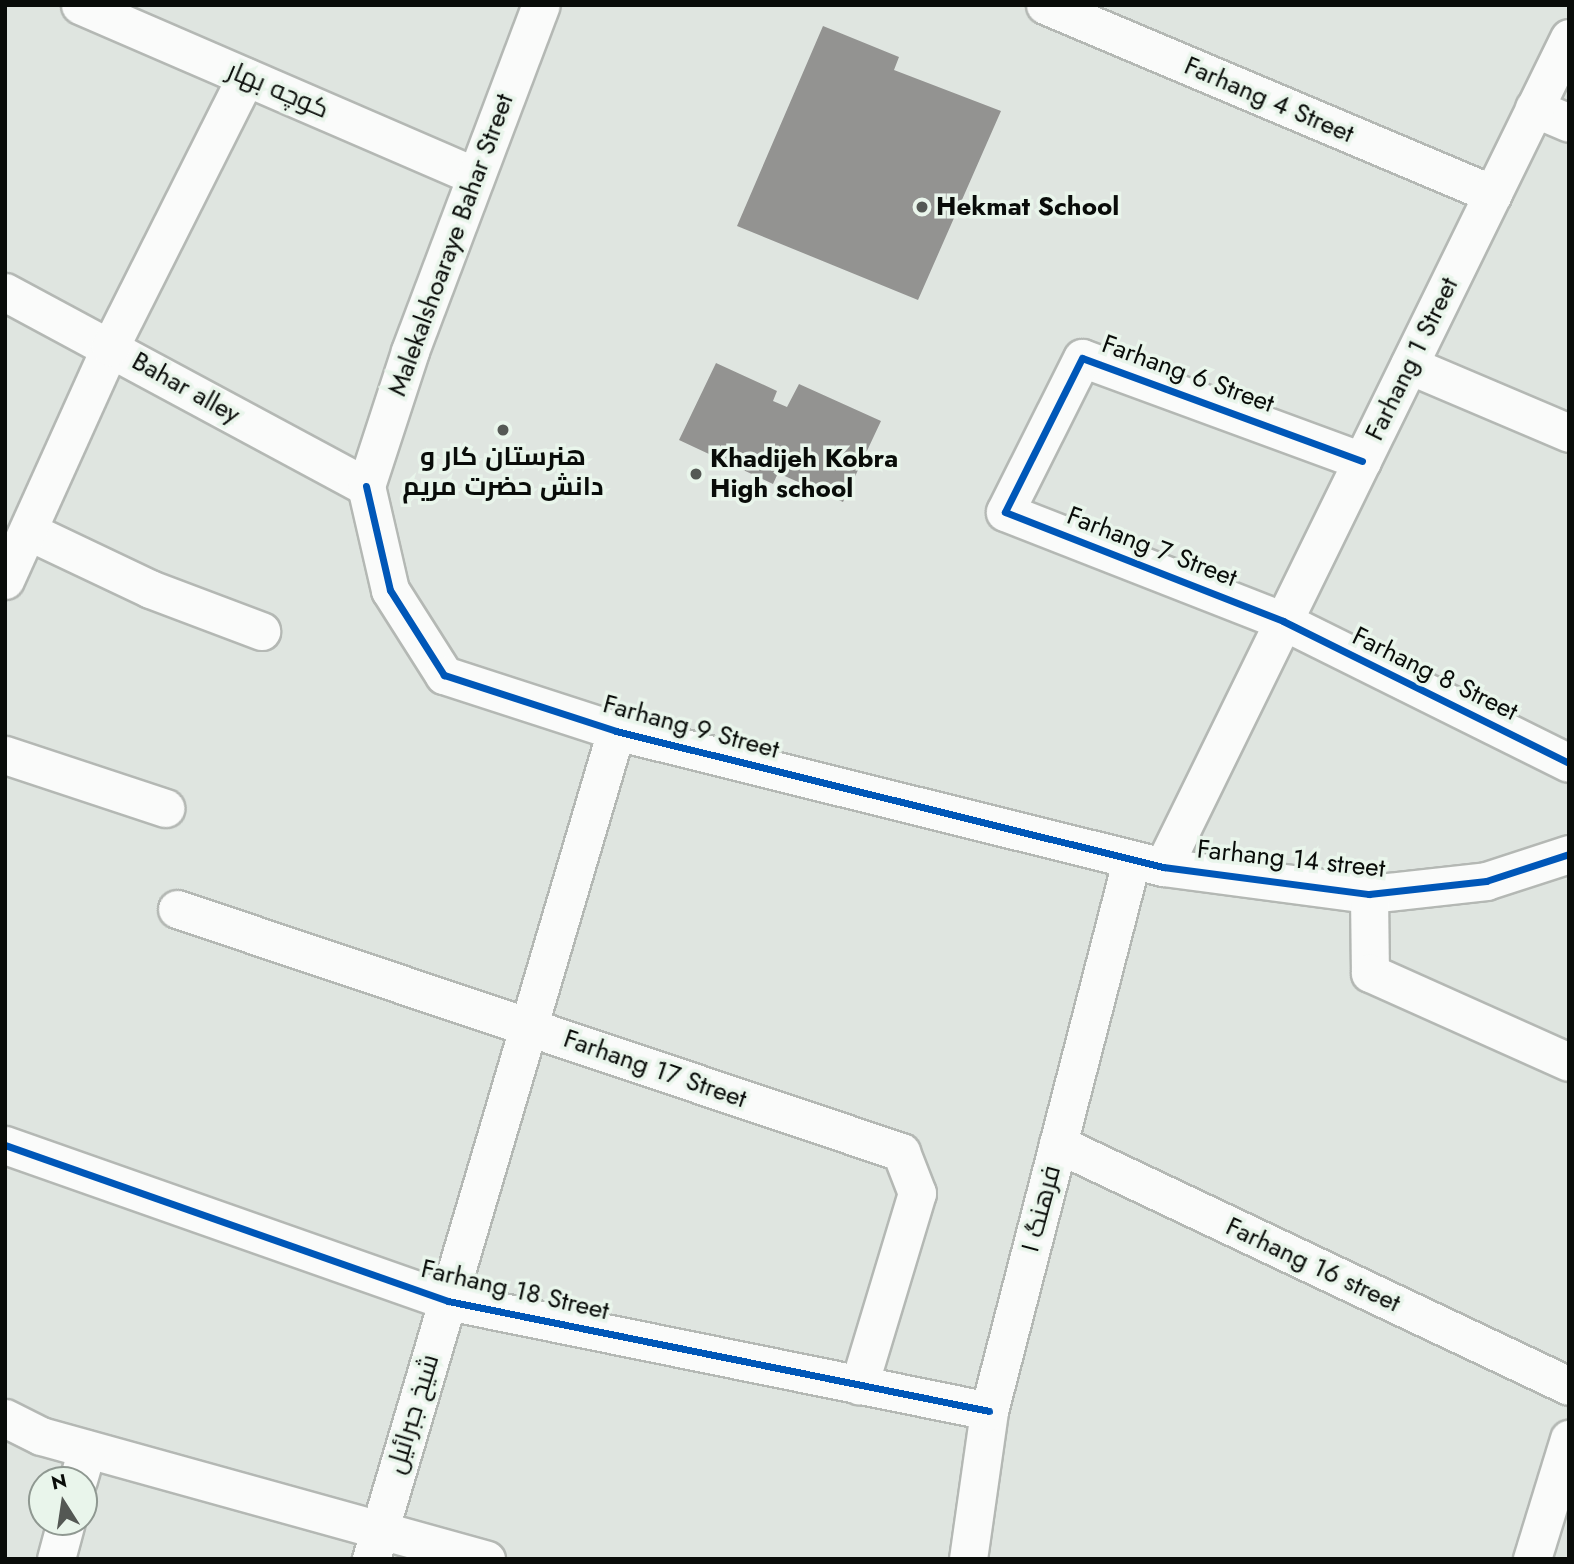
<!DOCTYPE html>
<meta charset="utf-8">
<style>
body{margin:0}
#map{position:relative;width:1574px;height:1564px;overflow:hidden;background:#dfe5e0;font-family:Jost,Cairo,sans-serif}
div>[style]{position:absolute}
.building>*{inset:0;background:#939391}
.roads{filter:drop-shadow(2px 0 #b4b8b4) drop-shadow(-2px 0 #b4b8b4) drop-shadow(0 2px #b4b8b4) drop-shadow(0 -2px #b4b8b4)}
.minor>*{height:37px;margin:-18.5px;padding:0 18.5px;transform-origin:18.5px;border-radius:18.5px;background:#fafbfa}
.cycleway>*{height:7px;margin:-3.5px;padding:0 3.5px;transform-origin:3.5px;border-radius:3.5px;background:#0057b8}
.dots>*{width:19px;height:19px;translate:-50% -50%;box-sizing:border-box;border:4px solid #e9f5eb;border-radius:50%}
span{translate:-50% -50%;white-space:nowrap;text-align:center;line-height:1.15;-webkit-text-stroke:7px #e9f5eb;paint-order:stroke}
.street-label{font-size:26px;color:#090c09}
.poi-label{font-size:26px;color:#090c09;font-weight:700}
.left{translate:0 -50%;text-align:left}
.frame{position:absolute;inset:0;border:7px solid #090c09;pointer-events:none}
.north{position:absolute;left:28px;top:1466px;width:70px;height:70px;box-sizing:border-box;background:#e9f5eb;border:2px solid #8f9891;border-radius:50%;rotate:348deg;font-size:19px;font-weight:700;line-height:28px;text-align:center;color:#090c09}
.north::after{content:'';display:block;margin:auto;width:24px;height:32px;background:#545854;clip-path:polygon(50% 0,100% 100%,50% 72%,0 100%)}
</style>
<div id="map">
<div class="building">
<div style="clip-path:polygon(823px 26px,899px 57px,894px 70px,1001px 111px,918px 300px,737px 226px)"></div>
<div style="clip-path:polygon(716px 363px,777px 391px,773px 401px,787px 407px,799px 384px,881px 421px,843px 502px,778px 473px,773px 484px,679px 440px)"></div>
</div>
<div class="roads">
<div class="minor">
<div style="left:80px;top:5px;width:430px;rotate:23.4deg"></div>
<div style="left:1045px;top:5px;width:486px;rotate:22.9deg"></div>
<div style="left:1534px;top:108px;width:38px;rotate:23deg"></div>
<div style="left:5px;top:292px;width:410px;rotate:28.3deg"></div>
<div style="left:1409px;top:365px;width:174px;rotate:23deg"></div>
<div style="left:1362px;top:461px;width:298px;rotate:-159.8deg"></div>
<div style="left:1082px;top:358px;width:172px;rotate:116.6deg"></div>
<div style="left:1005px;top:512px;width:299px;rotate:21.4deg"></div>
<div style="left:1283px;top:621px;width:319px;rotate:26.4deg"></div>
<div style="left:366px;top:486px;width:107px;rotate:77deg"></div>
<div style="left:390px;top:590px;width:101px;rotate:57.6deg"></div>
<div style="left:444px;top:675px;width:181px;rotate:18deg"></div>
<div style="left:616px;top:731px;width:564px;rotate:13.96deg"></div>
<div style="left:1163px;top:867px;width:208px;rotate:7.5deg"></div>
<div style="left:1369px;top:894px;width:118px;rotate:-6.3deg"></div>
<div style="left:1486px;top:881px;width:87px;rotate:-18deg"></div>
<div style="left:366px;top:486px;width:142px;rotate:-71.9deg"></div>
<div style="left:410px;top:351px;width:370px;rotate:-69.3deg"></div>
<div style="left:28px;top:531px;width:135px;rotate:25.4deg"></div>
<div style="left:150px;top:589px;width:119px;rotate:20.7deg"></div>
<div style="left:5px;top:580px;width:256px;rotate:-65.7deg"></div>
<div style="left:110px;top:347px;width:302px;rotate:-63.3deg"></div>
<div style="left:5px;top:755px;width:169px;rotate:18.3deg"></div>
<div style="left:1163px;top:867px;width:923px;rotate:-63.91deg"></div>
<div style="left:1369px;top:894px;width:79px;rotate:89.3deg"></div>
<div style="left:1370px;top:973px;width:218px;rotate:24.1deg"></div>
<div style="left:177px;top:909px;width:764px;rotate:18.55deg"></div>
<div style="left:901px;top:1152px;width:44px;rotate:68.7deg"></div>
<div style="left:917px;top:1193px;width:201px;rotate:106.8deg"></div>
<div style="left:1058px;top:1144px;width:565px;rotate:25.34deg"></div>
<div style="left:5px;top:1145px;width:470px;rotate:19.4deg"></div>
<div style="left:448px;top:1301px;width:552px;rotate:11.49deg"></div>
<div style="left:5px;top:1418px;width:40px;rotate:26.6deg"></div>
<div style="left:41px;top:1436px;width:462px;rotate:15.5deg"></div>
<div style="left:78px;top:1480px;width:32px;rotate:-74deg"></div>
<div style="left:56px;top:1559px;width:38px;rotate:-75deg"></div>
<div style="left:371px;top:1559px;width:863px;rotate:-73.52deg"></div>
<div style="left:968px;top:1559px;width:149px;rotate:-81.9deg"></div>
<div style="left:989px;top:1411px;width:567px;rotate:-75.5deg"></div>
<div style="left:1532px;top:1559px;width:126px;rotate:-72.9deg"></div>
</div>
</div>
<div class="cycleway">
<div style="left:1362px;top:461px;width:298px;rotate:-159.8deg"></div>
<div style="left:1082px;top:358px;width:172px;rotate:116.6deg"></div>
<div style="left:1005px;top:512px;width:299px;rotate:21.4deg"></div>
<div style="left:1283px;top:621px;width:319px;rotate:26.4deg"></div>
<div style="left:366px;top:486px;width:107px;rotate:77deg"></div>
<div style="left:390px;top:590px;width:101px;rotate:57.6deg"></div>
<div style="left:444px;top:675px;width:181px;rotate:18deg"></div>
<div style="left:616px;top:731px;width:564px;rotate:13.96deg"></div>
<div style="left:1163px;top:867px;width:208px;rotate:7.5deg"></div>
<div style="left:1369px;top:894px;width:118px;rotate:-6.3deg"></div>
<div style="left:1486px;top:881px;width:87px;rotate:-18deg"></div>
<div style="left:5px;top:1145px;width:470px;rotate:19.4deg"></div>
<div style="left:448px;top:1301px;width:552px;rotate:11.49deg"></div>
</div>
<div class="dots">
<div style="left:922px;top:207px;background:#545854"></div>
<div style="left:503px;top:430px;background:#545854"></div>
<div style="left:696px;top:474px;background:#545854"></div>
</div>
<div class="street-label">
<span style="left:278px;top:90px;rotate:23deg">کوچه بهار</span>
<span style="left:1269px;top:100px;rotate:23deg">Farhang 4 Street</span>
<span style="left:451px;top:245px;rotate:-70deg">Malekalshoaraye Bahar Street</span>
<span style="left:1412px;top:359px;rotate:-64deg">Farhang 1 Street</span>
<span style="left:1188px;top:374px;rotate:20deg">Farhang 6 Street</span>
<span style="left:186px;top:388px;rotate:29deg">Bahar alley</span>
<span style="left:1152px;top:547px;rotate:21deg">Farhang 7 Street</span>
<span style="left:1435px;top:674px;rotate:26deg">Farhang 8 Street</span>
<span style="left:691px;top:727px;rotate:15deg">Farhang 9 Street</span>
<span style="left:1291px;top:859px;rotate:6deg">Farhang 14 street</span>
<span style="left:655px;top:1069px;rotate:19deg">Farhang 17 Street</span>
<span style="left:1041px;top:1209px;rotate:-75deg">فرهنگ ۱</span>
<span style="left:1313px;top:1265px;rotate:25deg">Farhang 16 street</span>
<span style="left:515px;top:1290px;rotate:13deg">Farhang 18 Street</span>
<span style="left:413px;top:1414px;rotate:-73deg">شیخ جبرائیل</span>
</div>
<div class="poi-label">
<span class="left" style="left:936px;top:207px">Hekmat School</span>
<span style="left:503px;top:472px">هنرستان کار و<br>دانش حضرت مریم</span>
<span class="left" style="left:710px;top:474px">Khadijeh Kobra<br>High school</span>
</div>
<div class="frame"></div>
<div class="north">N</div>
</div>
